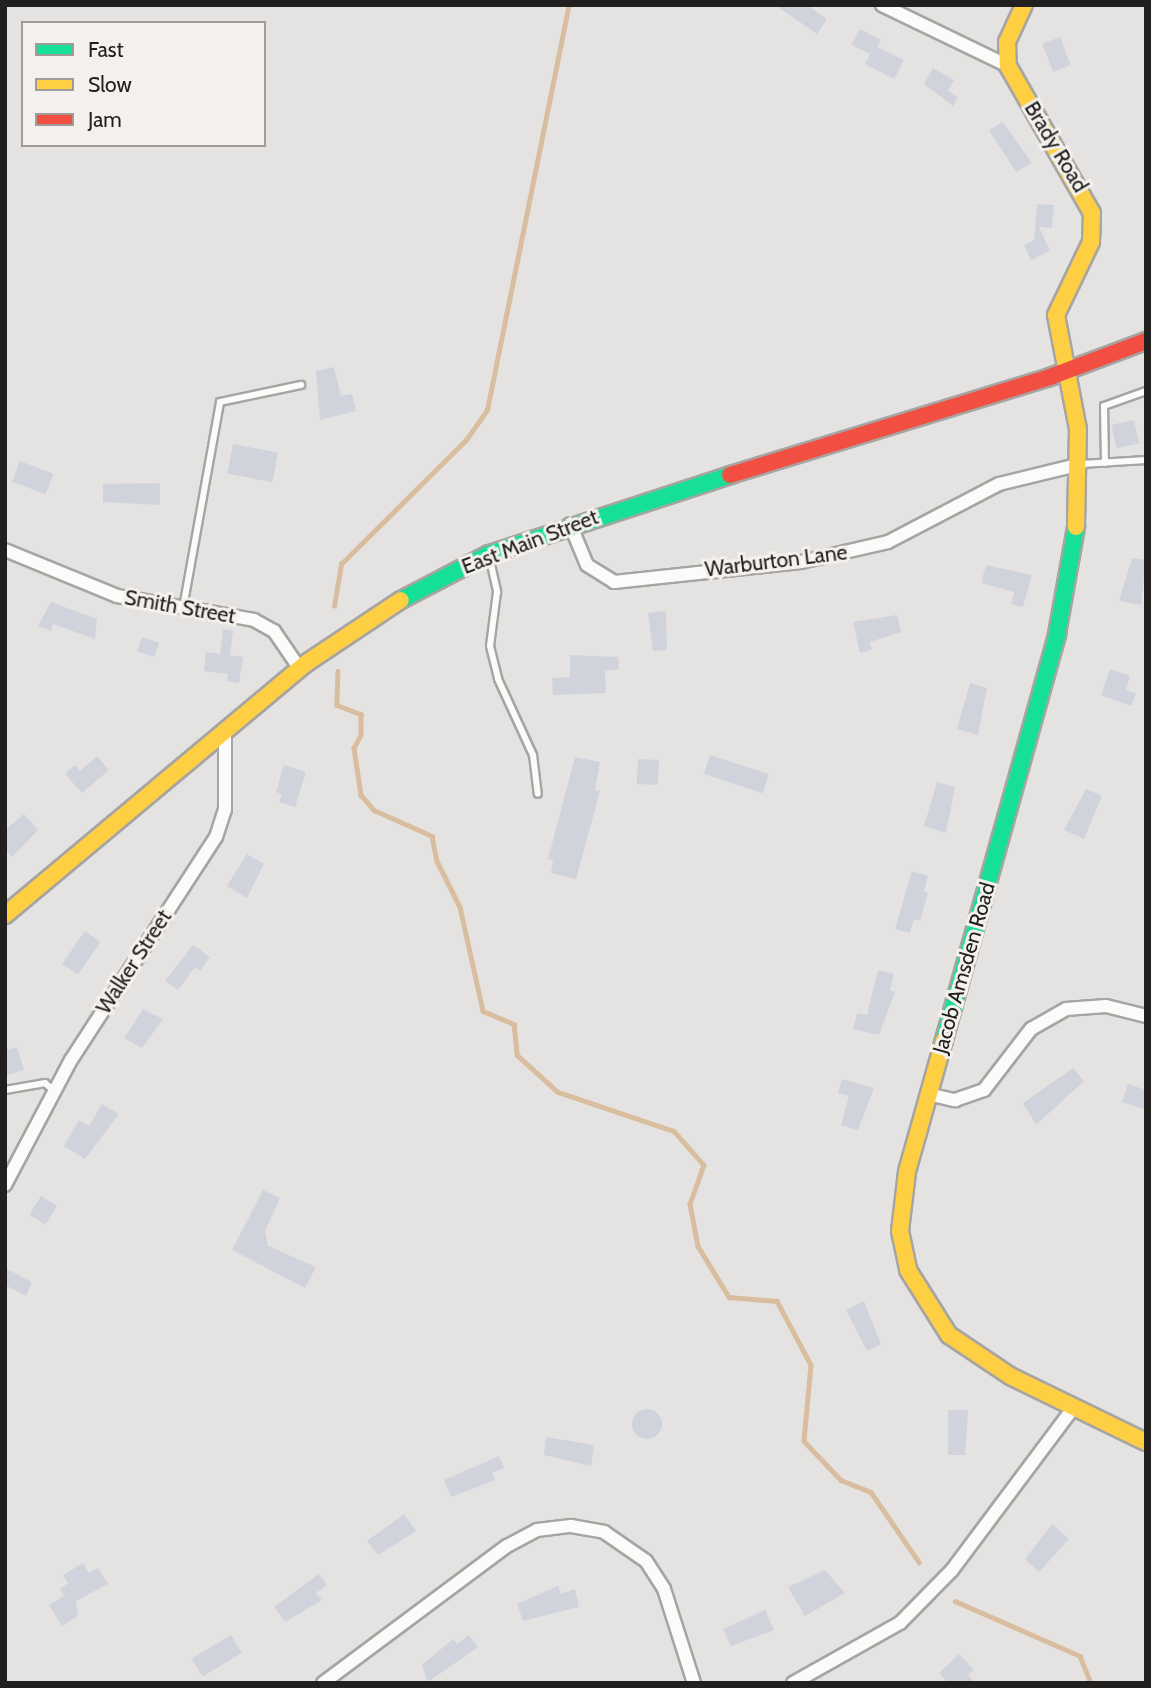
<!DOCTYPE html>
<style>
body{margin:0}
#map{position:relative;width:1151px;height:1688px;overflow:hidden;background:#e5e3e1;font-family:Cabin,sans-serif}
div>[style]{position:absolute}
.stream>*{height:4.5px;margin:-2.25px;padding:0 2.25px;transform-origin:2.25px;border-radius:2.25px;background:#d8bd9f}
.building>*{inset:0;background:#d0d3dc;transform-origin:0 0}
.round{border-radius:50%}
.roads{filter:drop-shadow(2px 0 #a6a5a3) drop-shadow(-2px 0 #a6a5a3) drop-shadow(0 2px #a6a5a3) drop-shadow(0 -2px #a6a5a3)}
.lane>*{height:6px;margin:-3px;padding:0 3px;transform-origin:3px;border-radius:3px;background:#fbfbfa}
.street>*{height:12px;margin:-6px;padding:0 6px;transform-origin:6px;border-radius:6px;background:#fbfbfa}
.fast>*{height:16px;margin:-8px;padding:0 8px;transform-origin:8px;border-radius:8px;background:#16e098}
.slow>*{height:16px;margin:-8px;padding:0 8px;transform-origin:8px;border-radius:8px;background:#ffcf43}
.jam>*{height:16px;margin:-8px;padding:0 8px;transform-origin:8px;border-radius:8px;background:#f24e42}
span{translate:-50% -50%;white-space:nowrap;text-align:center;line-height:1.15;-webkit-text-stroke:6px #f3f0ed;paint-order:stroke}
.street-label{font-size:21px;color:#21201f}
.frame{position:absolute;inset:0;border:7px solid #21201f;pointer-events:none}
.legend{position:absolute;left:21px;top:21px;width:245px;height:126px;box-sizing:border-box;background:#f3f0ed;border:2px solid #9f9d9b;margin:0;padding:9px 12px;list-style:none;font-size:21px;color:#21201f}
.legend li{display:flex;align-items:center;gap:14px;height:35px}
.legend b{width:35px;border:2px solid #9f9d9b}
</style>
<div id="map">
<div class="stream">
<div style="left:334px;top:606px;width:43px;rotate:-80.5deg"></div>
<div style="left:341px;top:564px;width:176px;rotate:-44.8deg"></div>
<div style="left:466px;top:440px;width:37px;rotate:-55deg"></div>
<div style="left:487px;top:410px;width:413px;rotate:-78.6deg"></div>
<div style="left:338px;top:671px;width:34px;rotate:92deg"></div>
<div style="left:337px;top:705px;width:26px;rotate:21deg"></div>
<div style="left:361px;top:714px;width:21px;rotate:90deg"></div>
<div style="left:361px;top:735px;width:15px;rotate:118deg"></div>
<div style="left:354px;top:748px;width:48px;rotate:81.5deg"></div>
<div style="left:361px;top:795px;width:20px;rotate:49deg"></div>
<div style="left:374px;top:810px;width:64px;rotate:24.1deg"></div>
<div style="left:432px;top:836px;width:25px;rotate:79deg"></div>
<div style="left:437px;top:861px;width:51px;rotate:63.4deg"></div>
<div style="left:460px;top:907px;width:107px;rotate:77.5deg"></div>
<div style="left:483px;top:1011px;width:34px;rotate:23deg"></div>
<div style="left:514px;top:1024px;width:31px;rotate:84deg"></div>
<div style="left:517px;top:1055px;width:55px;rotate:42.1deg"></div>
<div style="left:558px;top:1092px;width:122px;rotate:18.6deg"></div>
<div style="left:674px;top:1131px;width:45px;rotate:48.6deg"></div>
<div style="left:704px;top:1165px;width:41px;rotate:109.7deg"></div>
<div style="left:690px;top:1204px;width:43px;rotate:79.2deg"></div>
<div style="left:698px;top:1246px;width:60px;rotate:58.7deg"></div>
<div style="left:729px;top:1297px;width:48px;rotate:4.8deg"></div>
<div style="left:777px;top:1301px;width:72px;rotate:62deg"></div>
<div style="left:811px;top:1365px;width:76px;rotate:95.3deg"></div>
<div style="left:804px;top:1441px;width:54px;rotate:46.5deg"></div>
<div style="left:841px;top:1480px;width:32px;rotate:22deg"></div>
<div style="left:871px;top:1492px;width:85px;rotate:55.6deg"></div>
<div style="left:955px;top:1601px;width:137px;rotate:23.7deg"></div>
<div style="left:1080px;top:1656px;width:29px;rotate:68deg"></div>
</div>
<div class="building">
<div style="clip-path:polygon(775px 5px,807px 5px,827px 19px,817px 34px)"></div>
<div style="clip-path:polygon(860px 29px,881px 40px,877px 47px,904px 60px,894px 79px,865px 64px,870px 54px,851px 45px)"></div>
<div style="left:1060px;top:37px;width:30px;height:19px;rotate:69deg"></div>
<div style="clip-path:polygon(933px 68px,954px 80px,948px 91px,958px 97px,953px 106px,924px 84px)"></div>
<div style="clip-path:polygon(1003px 122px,1032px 163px,1016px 172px,989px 130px)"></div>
<div style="clip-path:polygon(1037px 204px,1054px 205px,1052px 228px,1039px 227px,1050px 251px,1031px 260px,1024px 245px,1034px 240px)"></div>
<div style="clip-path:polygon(334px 367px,341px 396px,352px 394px,356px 411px,320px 420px,316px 371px)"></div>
<div style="left:1134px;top:420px;width:24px;height:23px;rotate:78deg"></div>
<div style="left:233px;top:444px;width:46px;height:30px;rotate:11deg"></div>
<div style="left:20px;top:461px;width:36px;height:22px;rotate:21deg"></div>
<div style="clip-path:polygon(160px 483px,160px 505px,103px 502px,103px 484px)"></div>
<div style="clip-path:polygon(1132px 558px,1146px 560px,1141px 605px,1119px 601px)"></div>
<div style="clip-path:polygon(986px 565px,1032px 575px,1023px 607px,1011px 604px,1014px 592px,981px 583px)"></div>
<div style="clip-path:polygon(51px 602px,97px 619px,95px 639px,53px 624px,51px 631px,38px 626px)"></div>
<div style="clip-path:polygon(666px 611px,667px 650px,653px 651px,648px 613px)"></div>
<div style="clip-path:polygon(897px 615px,901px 632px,870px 642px,872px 650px,860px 653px,853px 622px)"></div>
<div style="clip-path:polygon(223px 629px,233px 631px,230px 655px,243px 657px,239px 683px,227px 681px,228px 674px,204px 671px,206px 652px,220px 654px)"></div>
<div style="left:142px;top:637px;width:18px;height:15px;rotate:19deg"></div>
<div style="clip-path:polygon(570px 655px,618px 657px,619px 669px,605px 671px,606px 693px,553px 695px,552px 678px,570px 677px)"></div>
<div style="clip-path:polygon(1110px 669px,1130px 676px,1126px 690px,1136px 693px,1131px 706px,1101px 695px)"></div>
<div style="clip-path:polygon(970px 683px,987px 688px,978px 735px,957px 729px)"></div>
<div style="left:710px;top:755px;width:62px;height:20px;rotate:18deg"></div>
<div style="clip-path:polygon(97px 756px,109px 770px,82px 793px,65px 774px,75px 765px,80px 771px)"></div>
<div style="clip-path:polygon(575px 757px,600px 762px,595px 790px,600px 791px,576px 879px,551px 873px,553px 860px,548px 859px)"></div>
<div style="left:638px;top:759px;width:21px;height:25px;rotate:3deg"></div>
<div style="clip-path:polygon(284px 765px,306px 772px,295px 807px,279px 802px,282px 794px,276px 792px)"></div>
<div style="clip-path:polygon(937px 782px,955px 787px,946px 833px,924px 826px)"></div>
<div style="clip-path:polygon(1086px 789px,1102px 796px,1084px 839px,1064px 830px)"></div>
<div style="clip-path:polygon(24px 814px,38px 830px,12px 857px,5px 849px,5px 830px)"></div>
<div style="clip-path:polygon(247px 854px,264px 864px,247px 898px,227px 886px)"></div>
<div style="clip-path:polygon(912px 871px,928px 876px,924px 892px,928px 893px,920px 921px,914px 919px,910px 933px,895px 929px)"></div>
<div style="left:85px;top:931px;width:19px;height:40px;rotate:35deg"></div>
<div style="clip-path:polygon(193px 945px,210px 957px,200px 971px,195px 967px,178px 990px,165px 981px)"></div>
<div style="clip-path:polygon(878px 970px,894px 974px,890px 990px,895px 992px,879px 1035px,853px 1029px,857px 1013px,867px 1015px)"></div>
<div style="clip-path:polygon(143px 1009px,163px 1019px,142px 1048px,124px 1038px)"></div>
<div style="clip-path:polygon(17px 1047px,24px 1070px,5px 1076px,5px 1050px)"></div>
<div style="clip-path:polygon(1073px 1068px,1084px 1081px,1036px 1125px,1023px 1103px)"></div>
<div style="clip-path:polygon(842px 1079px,874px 1088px,858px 1130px,841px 1125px,849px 1096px,838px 1093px)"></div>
<div style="clip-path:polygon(1128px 1084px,1146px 1090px,1146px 1110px,1122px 1102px)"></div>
<div style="clip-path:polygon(102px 1104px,119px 1114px,85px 1159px,64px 1146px,79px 1120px,89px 1126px)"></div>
<div style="clip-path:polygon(263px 1190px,280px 1198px,265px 1231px,268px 1246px,316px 1267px,305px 1288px,232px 1250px)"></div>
<div style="left:41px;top:1196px;width:19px;height:22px;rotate:32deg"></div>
<div style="clip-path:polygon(5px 1268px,32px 1282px,26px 1296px,5px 1285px)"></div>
<div style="clip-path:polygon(864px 1301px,881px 1344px,867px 1351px,846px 1310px)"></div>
<div class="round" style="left:632px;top:1409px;width:30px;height:30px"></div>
<div style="clip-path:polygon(948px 1410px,968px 1410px,965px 1455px,948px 1455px)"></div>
<div style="clip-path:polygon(546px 1437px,594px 1445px,591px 1466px,544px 1455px)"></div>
<div style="clip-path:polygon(499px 1456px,504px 1468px,492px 1473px,495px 1480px,451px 1497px,444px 1480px)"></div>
<div style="clip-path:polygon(404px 1514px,416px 1531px,378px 1555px,367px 1541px)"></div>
<div style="clip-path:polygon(1052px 1524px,1069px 1539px,1039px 1572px,1025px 1559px)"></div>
<div style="clip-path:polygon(83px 1563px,89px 1573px,98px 1568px,108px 1584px,76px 1601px,78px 1616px,62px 1626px,49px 1605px,64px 1596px,60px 1589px,68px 1583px,63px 1575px)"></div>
<div style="clip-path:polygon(825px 1570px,845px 1593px,805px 1616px,788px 1587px)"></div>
<div style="clip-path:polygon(319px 1574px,327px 1585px,316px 1593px,322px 1600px,285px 1622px,274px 1607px)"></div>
<div style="clip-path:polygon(558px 1586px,561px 1594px,575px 1589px,579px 1607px,523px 1621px,517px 1604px)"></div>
<div style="clip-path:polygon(765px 1610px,774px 1630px,731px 1646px,723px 1629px)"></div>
<div style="left:231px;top:1635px;width:21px;height:46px;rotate:59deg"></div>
<div style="clip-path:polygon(469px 1635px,478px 1647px,428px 1682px,422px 1665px,453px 1639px,457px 1644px)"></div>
<div style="clip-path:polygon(959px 1654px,974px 1670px,968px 1675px,975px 1683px,948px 1683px,939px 1673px)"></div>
</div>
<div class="roads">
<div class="lane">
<div style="left:1105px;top:463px;width:57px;rotate:-91deg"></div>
<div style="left:1104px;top:406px;width:45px;rotate:-19.7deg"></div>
<div style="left:1081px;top:464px;width:65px;rotate:-3.5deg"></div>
<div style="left:489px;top:556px;width:37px;rotate:77deg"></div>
<div style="left:497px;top:592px;width:54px;rotate:97.4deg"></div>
<div style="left:490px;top:646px;width:34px;rotate:76deg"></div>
<div style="left:498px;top:679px;width:84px;rotate:65.3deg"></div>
<div style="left:533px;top:755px;width:39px;rotate:83deg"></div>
<div style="left:183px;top:608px;width:209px;rotate:-79.8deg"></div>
<div style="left:220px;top:402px;width:83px;rotate:-11.9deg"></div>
<div style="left:5px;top:1090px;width:41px;rotate:-9.9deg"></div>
<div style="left:45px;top:1083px;width:12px;rotate:42deg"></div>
</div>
<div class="street">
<div style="left:882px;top:5px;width:140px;rotate:25.8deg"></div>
<div style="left:570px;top:524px;width:44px;rotate:67.5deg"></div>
<div style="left:587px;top:565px;width:32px;rotate:32deg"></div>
<div style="left:614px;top:582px;width:188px;rotate:-6.1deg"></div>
<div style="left:801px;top:562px;width:89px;rotate:-12.9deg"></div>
<div style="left:888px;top:542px;width:125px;rotate:-27.6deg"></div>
<div style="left:999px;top:484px;width:84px;rotate:-13.7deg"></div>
<div style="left:5px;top:550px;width:121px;rotate:22.3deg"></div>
<div style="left:117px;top:596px;width:139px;rotate:9.9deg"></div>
<div style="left:254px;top:620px;width:23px;rotate:29deg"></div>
<div style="left:274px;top:631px;width:46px;rotate:55.6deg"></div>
<div style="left:928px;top:1094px;width:28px;rotate:13deg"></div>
<div style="left:955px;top:1100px;width:31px;rotate:-19deg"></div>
<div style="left:984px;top:1090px;width:77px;rotate:-52.4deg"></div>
<div style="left:1031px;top:1029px;width:40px;rotate:-29.7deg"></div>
<div style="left:1066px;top:1009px;width:40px;rotate:-4.3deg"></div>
<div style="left:1106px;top:1006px;width:41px;rotate:14deg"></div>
<div style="left:5px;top:1185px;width:141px;rotate:-62.2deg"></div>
<div style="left:71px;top:1060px;width:266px;rotate:-57deg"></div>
<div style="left:216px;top:837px;width:28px;rotate:-72deg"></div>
<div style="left:225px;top:810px;width:80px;rotate:-90deg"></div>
<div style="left:323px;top:1683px;width:229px;rotate:-36.7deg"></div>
<div style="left:507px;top:1546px;width:34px;rotate:-28deg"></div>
<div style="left:537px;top:1530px;width:34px;rotate:-7deg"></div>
<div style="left:571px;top:1526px;width:34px;rotate:10deg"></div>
<div style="left:604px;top:1532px;width:51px;rotate:34.6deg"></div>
<div style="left:646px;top:1561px;width:33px;rotate:57deg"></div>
<div style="left:664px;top:1589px;width:99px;rotate:72.3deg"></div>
<div style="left:793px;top:1683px;width:123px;rotate:-29.3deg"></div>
<div style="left:900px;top:1623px;width:74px;rotate:-45.5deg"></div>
<div style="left:952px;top:1570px;width:204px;rotate:-53.2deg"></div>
</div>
<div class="fast">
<div style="left:401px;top:600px;width:99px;rotate:-27.6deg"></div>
<div style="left:489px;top:554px;width:254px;rotate:-18.1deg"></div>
<div style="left:944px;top:1040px;width:421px;rotate:-74.4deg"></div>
<div style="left:1057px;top:634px;width:109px;rotate:-79.9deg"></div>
</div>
<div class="slow">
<div style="left:1024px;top:5px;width:41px;rotate:114.7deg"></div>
<div style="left:1007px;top:42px;width:24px;rotate:88deg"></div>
<div style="left:1008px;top:66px;width:169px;rotate:60.3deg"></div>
<div style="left:1092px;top:213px;width:29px;rotate:92deg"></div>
<div style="left:1091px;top:242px;width:81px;rotate:115.6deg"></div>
<div style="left:1056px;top:315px;width:116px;rotate:79.1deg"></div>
<div style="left:1078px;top:429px;width:98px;rotate:91.2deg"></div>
<div style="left:5px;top:915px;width:391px;rotate:-39.9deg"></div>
<div style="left:305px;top:664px;width:115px;rotate:-33.7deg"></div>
<div style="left:944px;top:1040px;width:137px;rotate:105.7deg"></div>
<div style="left:907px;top:1172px;width:59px;rotate:96.8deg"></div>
<div style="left:900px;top:1231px;width:40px;rotate:78deg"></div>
<div style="left:908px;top:1270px;width:77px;rotate:57.8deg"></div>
<div style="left:949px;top:1335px;width:73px;rotate:33.9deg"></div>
<div style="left:1010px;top:1376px;width:151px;rotate:25.9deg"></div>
</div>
<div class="jam">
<div style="left:730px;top:475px;width:335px;rotate:-17deg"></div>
<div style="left:1050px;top:377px;width:103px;rotate:-20.6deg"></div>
</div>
</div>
<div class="street-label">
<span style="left:1056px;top:147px;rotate:59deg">Brady Road</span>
<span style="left:530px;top:542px;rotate:-21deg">East Main Street</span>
<span style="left:776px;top:561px;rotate:-7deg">Warburton Lane</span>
<span style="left:180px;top:607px;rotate:10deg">Smith Street</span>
<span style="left:134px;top:962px;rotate:-57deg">Walker Street</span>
<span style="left:964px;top:968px;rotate:-74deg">Jacob Amsden Road</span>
</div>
<div class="frame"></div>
<ul class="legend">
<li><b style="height:9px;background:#16e098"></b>Fast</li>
<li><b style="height:9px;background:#ffcf43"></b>Slow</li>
<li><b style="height:9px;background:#f24e42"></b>Jam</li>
</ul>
</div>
